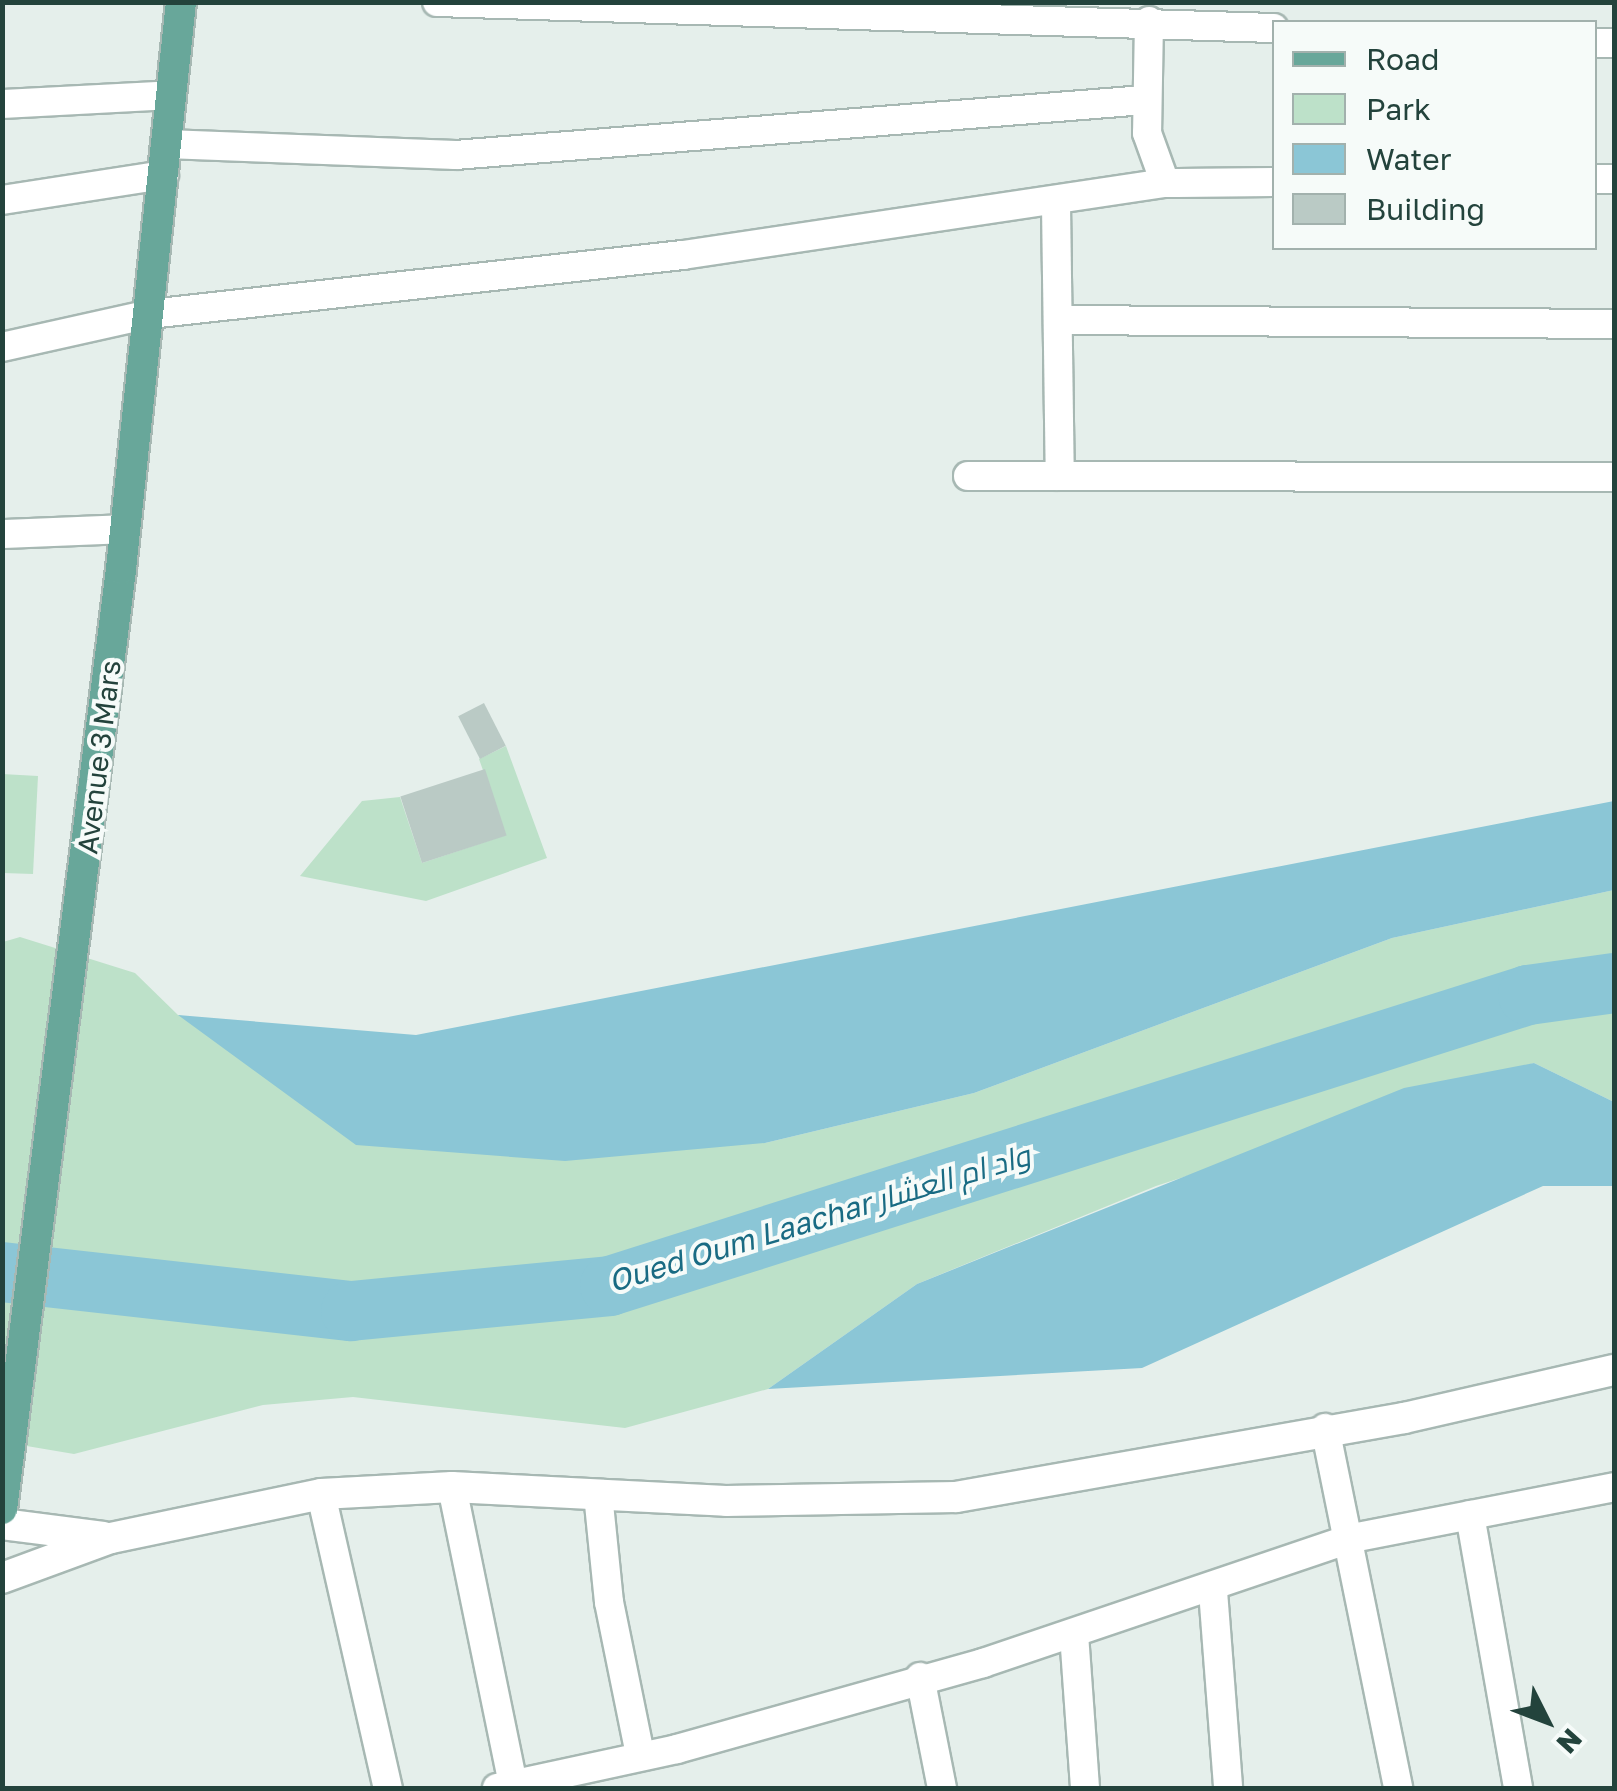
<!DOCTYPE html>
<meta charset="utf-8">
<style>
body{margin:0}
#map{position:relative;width:1617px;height:1791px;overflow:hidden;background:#e5efeb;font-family:"Golos Text",Cairo,sans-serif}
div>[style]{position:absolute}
.green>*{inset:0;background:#bde1c9}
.water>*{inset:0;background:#8bc6d6}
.river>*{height:60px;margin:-30px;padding:0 30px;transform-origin:30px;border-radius:30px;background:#8bc6d6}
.building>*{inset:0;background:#bacac5;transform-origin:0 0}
.roads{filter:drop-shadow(2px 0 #a7b8b3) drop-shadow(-2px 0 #a7b8b3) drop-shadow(0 2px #a7b8b3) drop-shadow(0 -2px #a7b8b3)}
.street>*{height:28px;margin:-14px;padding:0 14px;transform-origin:14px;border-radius:14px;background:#fff}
.secondary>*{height:30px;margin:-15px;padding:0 15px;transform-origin:15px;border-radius:15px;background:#fff}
.primary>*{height:30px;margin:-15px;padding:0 15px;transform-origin:15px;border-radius:15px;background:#68a79a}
span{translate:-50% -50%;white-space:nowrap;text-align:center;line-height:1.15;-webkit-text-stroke:8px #f6fbf9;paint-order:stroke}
.street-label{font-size:28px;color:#23433c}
.water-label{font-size:30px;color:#196b83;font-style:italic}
.frame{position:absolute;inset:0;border:5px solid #23433c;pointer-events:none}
.legend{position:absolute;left:1272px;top:20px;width:325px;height:230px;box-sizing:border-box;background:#f6fbf9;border:2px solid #a2b1ad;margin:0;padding:12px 18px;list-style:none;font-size:30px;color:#23433c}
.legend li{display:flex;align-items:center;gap:20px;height:50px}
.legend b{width:50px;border:2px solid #a2b1ad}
.north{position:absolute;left:1497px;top:1671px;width:100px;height:100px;-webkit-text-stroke:8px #f6fbf9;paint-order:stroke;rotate:132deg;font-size:28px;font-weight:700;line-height:40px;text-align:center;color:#23433c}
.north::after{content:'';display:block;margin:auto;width:35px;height:45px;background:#23433c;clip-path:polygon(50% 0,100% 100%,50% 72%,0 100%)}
</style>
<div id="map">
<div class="green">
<div style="clip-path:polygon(506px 746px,547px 858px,426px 901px,300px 876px,362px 801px,400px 797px,422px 863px,506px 835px,479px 759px)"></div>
<div style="clip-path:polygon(2px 774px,38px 776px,33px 874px,3px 873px)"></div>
<div style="clip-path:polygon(1614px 890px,1614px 1102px,1534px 1063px,1156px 1186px,917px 1284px,768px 1389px,625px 1428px,353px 1397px,263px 1405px,74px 1454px,3px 1442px,3px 942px,20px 937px,135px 973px,178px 1015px,765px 1143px,974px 1093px,1392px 938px)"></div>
</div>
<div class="water">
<div style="clip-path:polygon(1614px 801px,1614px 890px,1392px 938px,974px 1093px,765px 1143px,565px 1161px,356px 1145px,178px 1015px,416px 1035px)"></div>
<div style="clip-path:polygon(1534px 1063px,1614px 1102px,1614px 1186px,1543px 1186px,1142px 1368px,768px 1389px,917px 1284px,1404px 1088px)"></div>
</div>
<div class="river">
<div style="left:2px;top:1272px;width:351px;rotate:6.4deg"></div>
<div style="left:351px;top:1311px;width:260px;rotate:-5.5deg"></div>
<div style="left:610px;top:1286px;width:963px;rotate:-17.59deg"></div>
<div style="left:1528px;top:995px;width:87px;rotate:-7.9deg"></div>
</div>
<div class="building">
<div style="left:484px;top:703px;width:48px;height:29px;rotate:63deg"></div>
<div style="left:485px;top:769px;width:70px;height:89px;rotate:72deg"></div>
</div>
<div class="roads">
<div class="street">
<div style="left:437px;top:2px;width:837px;rotate:1.78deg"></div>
<div style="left:1149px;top:21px;width:112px;rotate:91deg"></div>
<div style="left:1147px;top:133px;width:53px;rotate:70.2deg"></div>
<div style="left:1594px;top:43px;width:20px"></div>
<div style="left:2px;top:104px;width:170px;rotate:-3deg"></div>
<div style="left:167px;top:144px;width:288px;rotate:2.2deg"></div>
<div style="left:455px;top:155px;width:691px;rotate:-4.56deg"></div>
<div style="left:1594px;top:179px;width:20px"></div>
<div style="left:2px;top:200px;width:164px;rotate:-8.8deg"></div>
<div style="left:1056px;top:205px;width:271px;rotate:89.2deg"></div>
<div style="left:1058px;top:320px;width:556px;rotate:0.41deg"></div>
<div style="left:2px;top:347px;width:152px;rotate:-12.6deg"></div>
<div style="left:150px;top:314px;width:536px;rotate:-6.32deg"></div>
<div style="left:683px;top:255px;width:487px;rotate:-8.5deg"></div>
<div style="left:1165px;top:183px;width:109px;rotate:-0.5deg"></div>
<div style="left:968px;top:476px;width:646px;rotate:0.09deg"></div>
<div style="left:2px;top:534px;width:124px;rotate:-2.3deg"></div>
<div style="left:1325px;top:1428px;width:367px;rotate:78.5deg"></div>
<div style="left:452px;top:1487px;width:304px;rotate:78.4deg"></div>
<div style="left:321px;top:1494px;width:302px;rotate:77.2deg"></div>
<div style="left:598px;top:1494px;width:109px;rotate:84.2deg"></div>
<div style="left:609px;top:1602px;width:155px;rotate:78.5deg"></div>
<div style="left:1470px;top:1515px;width:277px;rotate:80deg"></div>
<div style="left:1213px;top:1591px;width:198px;rotate:85.6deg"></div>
<div style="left:1074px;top:1634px;width:154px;rotate:85.9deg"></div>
<div style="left:920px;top:1677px;width:113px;rotate:78.8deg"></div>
<div style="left:497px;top:1788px;width:184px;rotate:-12.2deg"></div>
<div style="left:677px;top:1749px;width:318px;rotate:-15.7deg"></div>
<div style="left:983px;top:1663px;width:390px;rotate:-18.7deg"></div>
<div style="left:1352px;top:1538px;width:267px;rotate:-11deg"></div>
</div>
<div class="secondary">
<div style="left:2px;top:1524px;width:102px;rotate:7.3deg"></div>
<div style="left:2px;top:1578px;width:116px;rotate:-20.2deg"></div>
<div style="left:111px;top:1538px;width:215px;rotate:-11.8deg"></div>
<div style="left:321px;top:1494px;width:131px;rotate:-3.1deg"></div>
<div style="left:452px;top:1487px;width:274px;rotate:2.9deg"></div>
<div style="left:726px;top:1501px;width:230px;rotate:-1deg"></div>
<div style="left:956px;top:1497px;width:455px;rotate:-10deg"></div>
<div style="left:1404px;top:1418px;width:215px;rotate:-12.9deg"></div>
</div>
<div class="primary">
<div style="left:2px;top:1509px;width:948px;rotate:-82.78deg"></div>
<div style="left:121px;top:569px;width:570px;rotate:-83.96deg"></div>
</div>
</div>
<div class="street-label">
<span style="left:99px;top:757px;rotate:-83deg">Avenue 3 Mars</span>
</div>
<div class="water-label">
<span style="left:819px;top:1218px;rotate:-17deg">Oued Oum Laachar واد ام العشار</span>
</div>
<div class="frame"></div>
<ul class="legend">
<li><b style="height:12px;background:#68a79a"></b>Road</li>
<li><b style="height:28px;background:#bde1c9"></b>Park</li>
<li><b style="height:28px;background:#8bc6d6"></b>Water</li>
<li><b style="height:28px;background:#bacac5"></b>Building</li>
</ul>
<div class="north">N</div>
</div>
